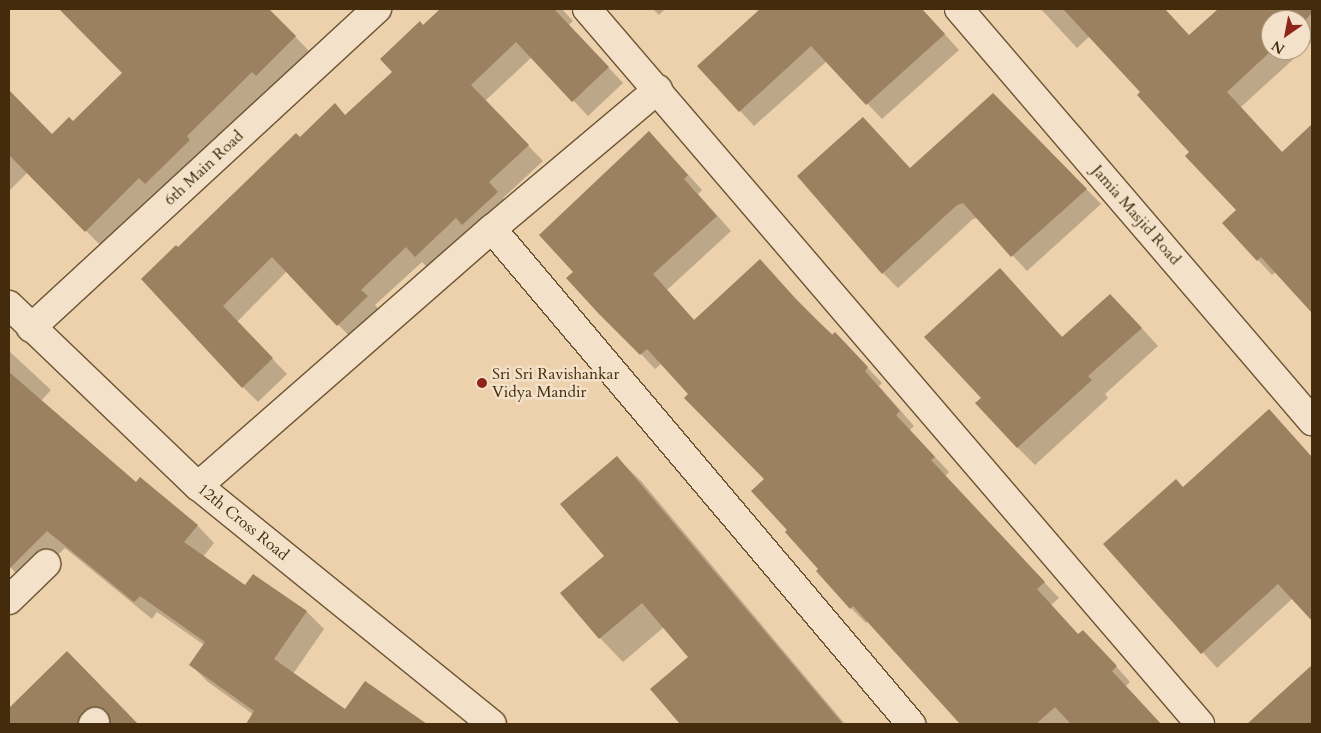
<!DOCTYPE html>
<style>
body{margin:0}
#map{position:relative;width:1321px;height:733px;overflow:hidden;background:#ecd1ac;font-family:Cardo,serif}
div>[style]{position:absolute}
.shadow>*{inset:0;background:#0003}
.building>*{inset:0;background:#9b815f}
.roads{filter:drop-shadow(1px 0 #6d5433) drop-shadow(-1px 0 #6d5433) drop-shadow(0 1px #6d5433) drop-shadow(0 -1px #6d5433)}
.minor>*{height:28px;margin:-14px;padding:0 14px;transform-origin:14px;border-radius:14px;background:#f3e1c9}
.dots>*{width:14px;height:14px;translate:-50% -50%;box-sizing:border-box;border:2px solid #f3e1c9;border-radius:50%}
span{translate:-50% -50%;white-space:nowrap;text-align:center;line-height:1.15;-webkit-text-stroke:5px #f3e1c9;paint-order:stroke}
.street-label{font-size:16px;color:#432b0b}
.poi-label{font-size:16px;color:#432b0b}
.left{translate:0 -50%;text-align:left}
.frame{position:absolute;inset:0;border:10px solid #432b0b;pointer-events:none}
.north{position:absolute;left:1261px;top:10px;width:50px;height:50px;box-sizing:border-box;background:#f3e1c9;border:1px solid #ad987d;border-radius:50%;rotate:213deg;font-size:14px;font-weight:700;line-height:20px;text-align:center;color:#432b0b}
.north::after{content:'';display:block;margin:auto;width:18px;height:22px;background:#8f2418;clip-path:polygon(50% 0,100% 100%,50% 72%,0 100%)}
</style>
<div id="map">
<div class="shadow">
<div style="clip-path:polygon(61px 9px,268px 9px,314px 56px,104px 249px,28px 172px,9px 191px,9px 91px,52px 135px,73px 123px,124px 73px)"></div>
<div style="clip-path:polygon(442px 9px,562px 9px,573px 21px,569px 25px,623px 83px,588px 116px,532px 57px,485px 101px,543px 161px,503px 198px,512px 207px,431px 271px,422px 262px,375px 305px,382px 312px,353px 340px,287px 271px,237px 322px,287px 374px,258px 402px,243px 387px,178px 249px,300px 138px,346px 116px,393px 72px,424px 26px)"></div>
<div style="clip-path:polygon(653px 9px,665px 9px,659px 15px)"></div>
<div style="clip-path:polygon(762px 9px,922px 9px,959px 50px,882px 119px,827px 61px,754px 126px,699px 66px)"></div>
<div style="clip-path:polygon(evenodd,1041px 9px,1164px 9px,1190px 37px,1220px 9px,1307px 9px,1312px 15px,1312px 42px,1241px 107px,1283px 153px,1312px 126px,1312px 311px,1276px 272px,1272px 275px,1258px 260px,1237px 210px,1142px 92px,1090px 36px,1077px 48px,1041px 9px,1271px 20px,1301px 20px,1301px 50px,1271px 50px,1271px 20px)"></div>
<div style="clip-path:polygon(993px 94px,1101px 204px,1027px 271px,978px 218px,973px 219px,898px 288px,883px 273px,910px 169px)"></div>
<div style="clip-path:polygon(664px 148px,702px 190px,698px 194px,731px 231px,667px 290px,695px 321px,809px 314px,850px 349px,882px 383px,879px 386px,914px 426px,910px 430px,949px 472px,945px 476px,1059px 598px,1051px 605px,1078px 635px,1098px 646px,1130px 682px,1126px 686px,1161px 724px,962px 724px,868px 621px,866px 623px,851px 608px,789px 530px,766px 479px,662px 363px,655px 369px,641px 354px,575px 272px)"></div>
<div style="clip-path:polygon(1000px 270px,1063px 338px,1128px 313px,1158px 346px,1105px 394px,1108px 398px,1035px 465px,1017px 447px,982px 398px)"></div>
<div style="clip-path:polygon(9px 351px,51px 390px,41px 401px,136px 484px,197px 525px,214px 543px,203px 557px,245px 587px,253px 575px,307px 612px,324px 629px,293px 674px,346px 711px,365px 683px,425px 724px,256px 724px,251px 719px,254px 715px,208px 682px,191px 665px,204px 645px,157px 612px,152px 619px,65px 548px,27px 584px,9px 566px)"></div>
<div style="clip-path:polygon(1284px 426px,1312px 458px,1312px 619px,1293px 598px,1217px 668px,1105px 544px,1183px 488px)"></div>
<div style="clip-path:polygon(617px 458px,641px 481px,845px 724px,681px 724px,652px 689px,690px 657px,664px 627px,623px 662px,600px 638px)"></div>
<div style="clip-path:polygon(67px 652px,82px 667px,137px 724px,9px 724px,9px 710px)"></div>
<div style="clip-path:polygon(1312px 667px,1312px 724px,1271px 724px,1260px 714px)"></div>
</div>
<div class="building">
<div style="clip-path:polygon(59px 9px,269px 9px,296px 36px,256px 76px,252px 72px,187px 136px,190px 140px,145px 184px,139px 178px,85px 232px,9px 155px,9px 90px,52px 134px,69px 117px,73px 121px,122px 73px)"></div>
<div style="clip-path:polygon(440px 9px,554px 9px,609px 67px,572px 102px,516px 42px,471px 85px,529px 145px,489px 182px,498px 192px,462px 225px,456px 218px,415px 257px,406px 247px,361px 290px,368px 296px,337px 326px,272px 257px,223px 306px,273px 358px,242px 388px,141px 279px,176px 245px,178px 247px,296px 133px,300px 137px,335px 103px,345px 115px,392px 72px,380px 59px,420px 21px,423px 25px)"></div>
<div style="clip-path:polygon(760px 9px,922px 9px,945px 34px,866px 105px,811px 46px,739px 112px,697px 66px)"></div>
<div style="clip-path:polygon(1063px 9px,1165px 9px,1189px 35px,1218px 9px,1312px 9px,1312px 13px,1301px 24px,1301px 20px,1271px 20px,1272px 50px,1227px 92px,1282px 152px,1312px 124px,1312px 313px,1261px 257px,1257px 261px,1222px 223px,1236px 210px,1185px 156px,1189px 152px,1137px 95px,1140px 92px)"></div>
<div style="clip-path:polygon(993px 93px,1087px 189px,1011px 257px,963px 203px,957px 205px,882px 274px,797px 176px,863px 117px,910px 168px)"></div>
<div style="clip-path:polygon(649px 131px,688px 175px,684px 179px,717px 216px,653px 274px,694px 320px,760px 259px,796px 299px,832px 335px,835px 332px,868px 367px,865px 371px,900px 411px,896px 415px,935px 457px,931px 460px,1045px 582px,1037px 589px,1078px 634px,1083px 630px,1117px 666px,1112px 671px,1161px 724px,1071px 724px,1055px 707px,1036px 724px,960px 724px,853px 606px,850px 609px,816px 571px,818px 569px,785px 532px,787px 530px,751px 491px,764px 479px,684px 398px,688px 394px,647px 349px,640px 355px,599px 314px,566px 278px,573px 272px,539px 235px)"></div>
<div style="clip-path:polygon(1000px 268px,1062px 337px,1110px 294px,1142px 328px,1088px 376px,1092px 380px,1017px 448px,975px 403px,981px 398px,924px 337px)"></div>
<div style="clip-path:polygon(9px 372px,136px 482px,140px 477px,198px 525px,184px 542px,245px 585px,253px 574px,307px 611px,274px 659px,345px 709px,365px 681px,427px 724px,246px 724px,254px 711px,189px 665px,205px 642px,140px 596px,134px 602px,47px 531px,9px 569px)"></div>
<div style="clip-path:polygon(1269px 409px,1312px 457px,1312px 621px,1278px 584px,1201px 654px,1103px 544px,1176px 479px,1183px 487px)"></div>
<div style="clip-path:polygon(617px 456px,843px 724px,680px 724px,650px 689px,688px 657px,642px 603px,599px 639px,560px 593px,604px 556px,560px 504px)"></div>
<div style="clip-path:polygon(67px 651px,138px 724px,110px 724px,106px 711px,99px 707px,84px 711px,78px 724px,9px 724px,9px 708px)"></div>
<div style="clip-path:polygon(1312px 665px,1312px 724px,1247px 724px)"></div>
</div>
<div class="roads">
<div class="minor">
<div style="left:587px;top:9px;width:942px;rotate:49.39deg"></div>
<div style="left:959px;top:9px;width:543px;rotate:49.41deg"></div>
<div style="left:492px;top:229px;width:217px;rotate:-40.1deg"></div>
<div style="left:9px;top:305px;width:262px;rotate:43.8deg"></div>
<div style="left:198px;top:486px;width:378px;rotate:39deg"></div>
<div style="left:31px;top:328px;width:471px;rotate:-42.7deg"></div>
<div style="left:198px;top:486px;width:390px;rotate:-41.2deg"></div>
<div style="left:492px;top:229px;width:649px;rotate:49.75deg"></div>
<div style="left:9px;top:600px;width:52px;rotate:-44.2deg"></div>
<div style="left:93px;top:724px;width:3px;rotate:-45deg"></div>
</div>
</div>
<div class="dots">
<div style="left:482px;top:383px;background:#8f2418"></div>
</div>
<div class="street-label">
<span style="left:204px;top:168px;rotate:-43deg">6th Main Road</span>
<span style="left:1136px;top:215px;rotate:49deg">Jamia Masjid Road</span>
<span style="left:243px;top:522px;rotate:39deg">12th Cross Road</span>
</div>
<div class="poi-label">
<span class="left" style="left:492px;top:383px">Sri Sri Ravishankar<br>Vidya Mandir</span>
</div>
<div class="frame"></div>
<div class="north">N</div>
</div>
